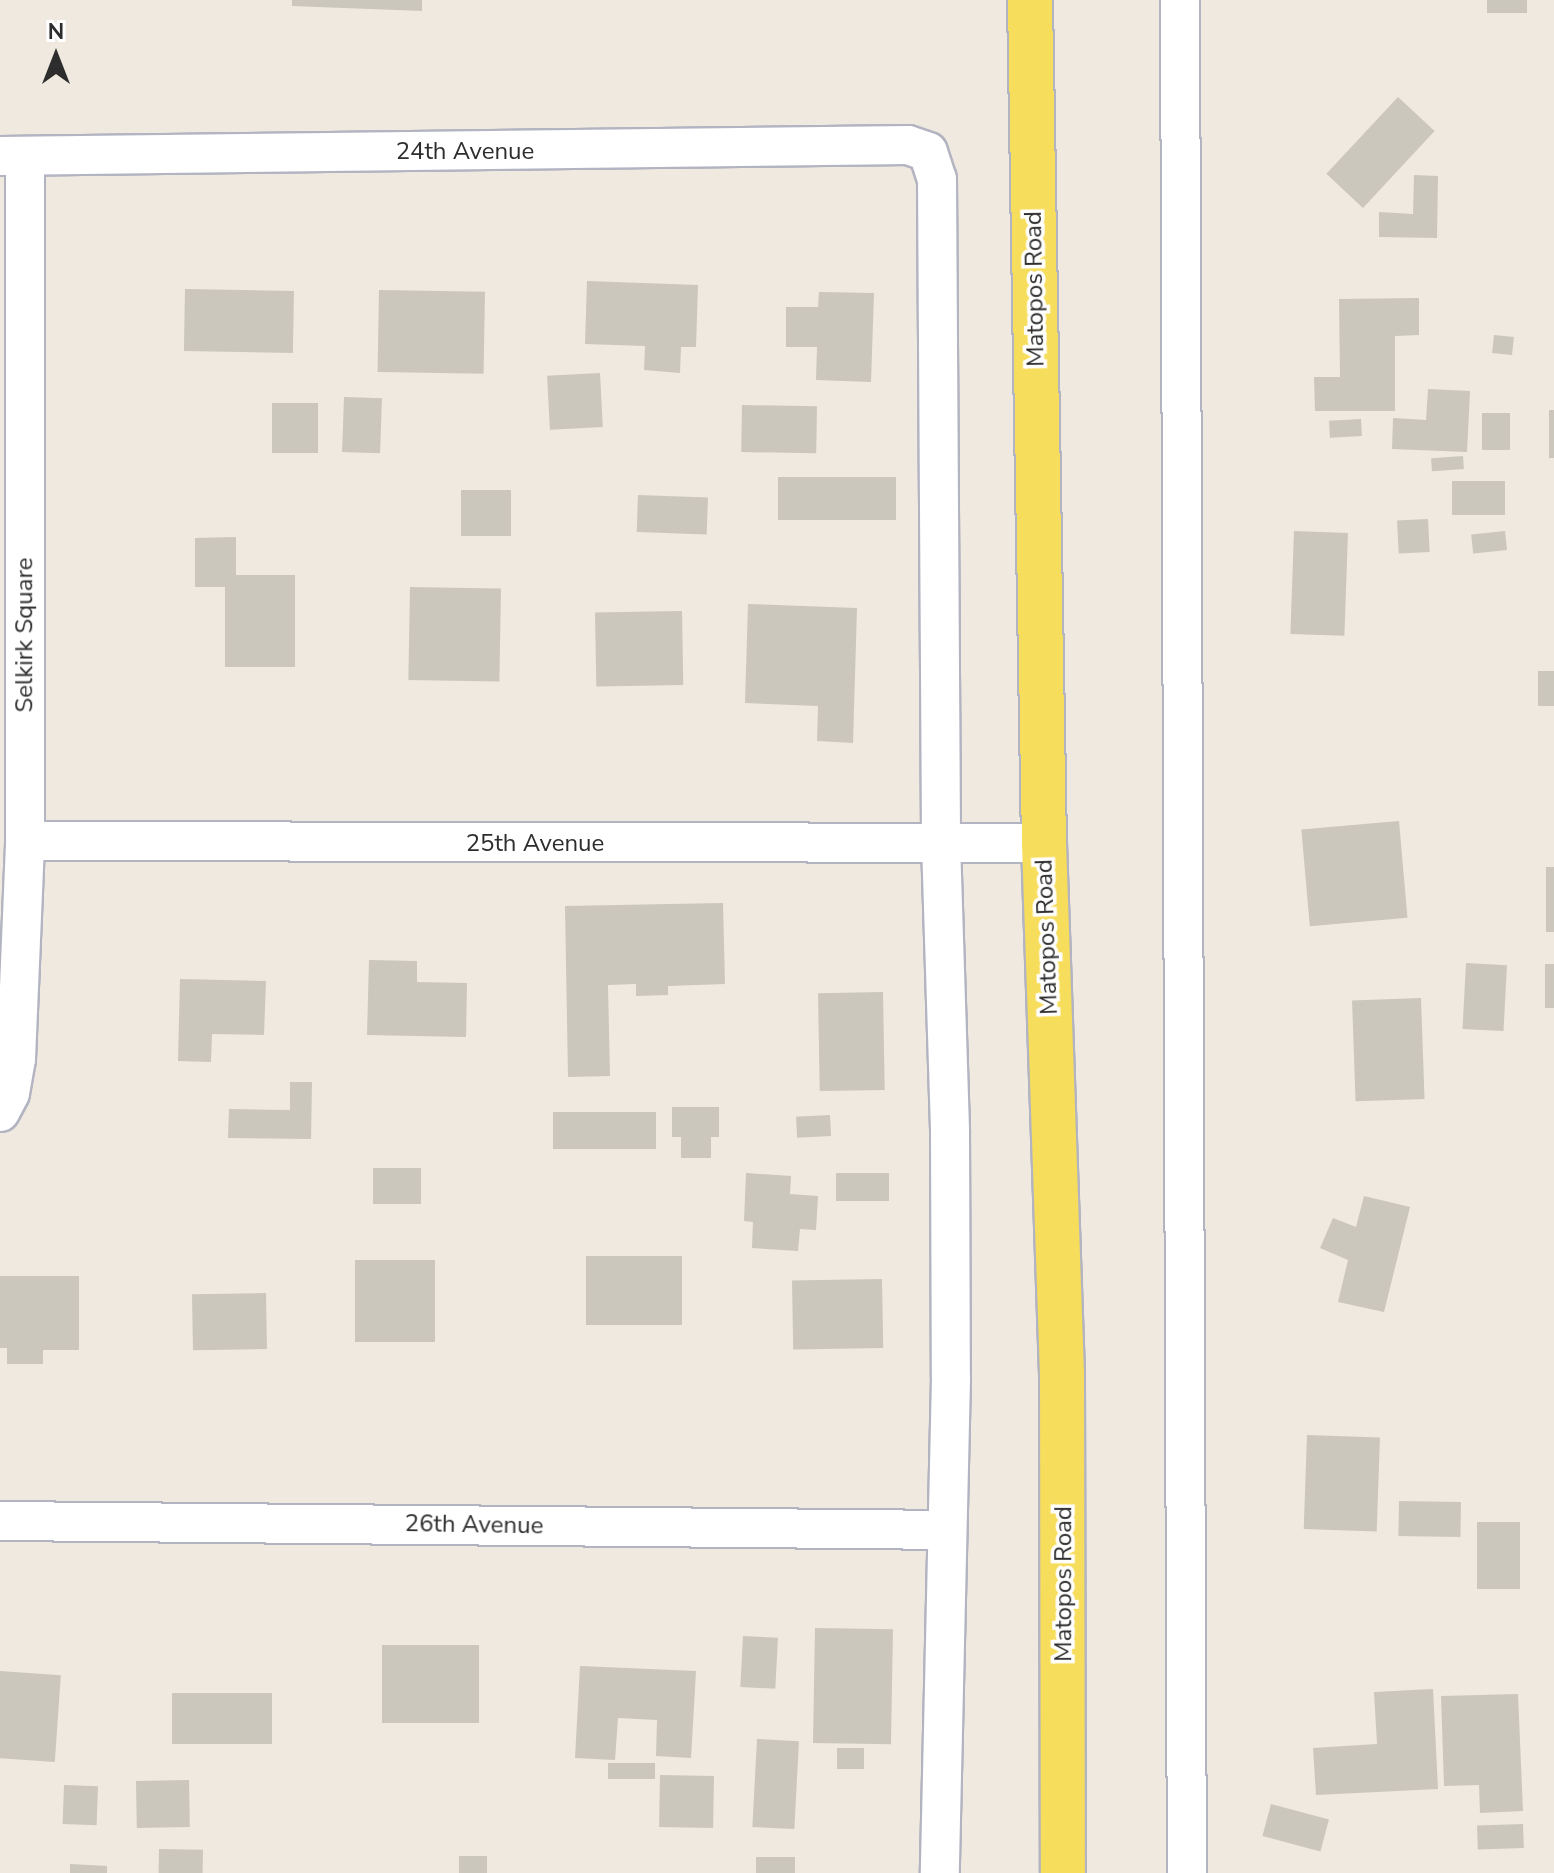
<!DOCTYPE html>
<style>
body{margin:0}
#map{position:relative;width:1554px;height:1873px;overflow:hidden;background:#efe9df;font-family:"Nunito Sans",sans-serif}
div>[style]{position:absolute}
.building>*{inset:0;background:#cbc7bd;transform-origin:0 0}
.roads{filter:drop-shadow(2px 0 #b3b4c1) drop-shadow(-2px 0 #b3b4c1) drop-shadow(0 2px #b3b4c1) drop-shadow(0 -2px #b3b4c1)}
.minor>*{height:38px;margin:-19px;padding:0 19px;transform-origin:19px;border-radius:19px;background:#fff}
.major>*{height:44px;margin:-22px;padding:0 22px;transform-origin:22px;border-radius:22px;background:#f7dd5c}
span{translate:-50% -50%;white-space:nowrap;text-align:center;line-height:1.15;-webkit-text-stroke:7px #fff;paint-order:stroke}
.street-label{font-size:24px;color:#2d2d2d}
.north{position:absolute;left:16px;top:16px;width:80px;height:80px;-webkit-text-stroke:6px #fff;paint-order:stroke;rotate:0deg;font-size:22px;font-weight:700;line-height:32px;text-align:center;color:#2d2d2d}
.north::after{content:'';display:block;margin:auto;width:28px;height:36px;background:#2d2d2d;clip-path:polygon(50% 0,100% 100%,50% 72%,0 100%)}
</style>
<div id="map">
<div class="building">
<div style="clip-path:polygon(292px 0,422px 0,422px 11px,292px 6px)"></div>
<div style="left:1487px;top:0;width:40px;height:13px"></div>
<div style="left:1398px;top:97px;width:50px;height:105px;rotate:43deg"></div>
<div style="clip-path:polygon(1414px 175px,1438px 176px,1437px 238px,1379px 237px,1379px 212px,1413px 214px)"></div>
<div style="clip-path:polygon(587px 281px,698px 285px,696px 347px,681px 347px,680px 373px,644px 370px,645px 346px,585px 344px)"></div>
<div style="left:185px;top:289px;width:109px;height:62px;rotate:1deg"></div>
<div style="left:379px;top:290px;width:106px;height:82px;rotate:1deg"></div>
<div style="clip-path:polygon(819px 292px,874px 293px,871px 382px,816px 380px,817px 347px,786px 347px,786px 307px,818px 307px)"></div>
<div style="clip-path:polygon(1419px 298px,1419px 335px,1395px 336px,1395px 411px,1315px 411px,1314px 377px,1340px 377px,1339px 299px)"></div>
<div style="left:1494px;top:335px;width:20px;height:18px;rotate:6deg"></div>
<div style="left:600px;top:373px;width:54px;height:53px;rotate:87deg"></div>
<div style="clip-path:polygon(1428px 389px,1470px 391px,1467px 452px,1392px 449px,1393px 418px,1426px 420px)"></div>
<div style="left:344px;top:397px;width:38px;height:55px;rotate:2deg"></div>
<div style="left:272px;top:403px;width:46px;height:50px"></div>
<div style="left:742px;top:405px;width:75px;height:47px;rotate:1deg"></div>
<div style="left:1549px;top:410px;width:5px;height:48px"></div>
<div style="left:1482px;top:413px;width:28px;height:37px"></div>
<div style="left:1361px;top:419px;width:17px;height:32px;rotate:87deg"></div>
<div style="left:1463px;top:456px;width:13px;height:32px;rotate:86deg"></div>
<div style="left:778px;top:477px;width:118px;height:43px"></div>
<div style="left:1452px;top:481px;width:53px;height:34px"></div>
<div style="left:511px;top:490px;width:46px;height:50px;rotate:90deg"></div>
<div style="left:638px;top:495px;width:70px;height:37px;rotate:2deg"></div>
<div style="left:1428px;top:519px;width:33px;height:31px;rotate:87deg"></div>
<div style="left:1294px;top:531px;width:54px;height:103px;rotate:2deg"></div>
<div style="left:1505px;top:531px;width:19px;height:34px;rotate:84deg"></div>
<div style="clip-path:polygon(236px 537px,236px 575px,295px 575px,295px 667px,225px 667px,225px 587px,195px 587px,195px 538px)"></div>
<div style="left:410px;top:587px;width:91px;height:93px;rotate:1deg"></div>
<div style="clip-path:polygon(748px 604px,857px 608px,853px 743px,817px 741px,818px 706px,745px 703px)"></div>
<div style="left:682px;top:611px;width:74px;height:87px;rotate:89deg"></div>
<div style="left:1554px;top:671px;width:35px;height:16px;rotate:90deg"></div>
<div style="left:1399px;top:821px;width:97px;height:98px;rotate:85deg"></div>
<div style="left:1546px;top:867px;width:8px;height:65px"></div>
<div style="clip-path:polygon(723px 903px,725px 984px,668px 986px,668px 995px,636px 996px,636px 984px,608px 985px,610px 1076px,568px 1077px,565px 906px)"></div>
<div style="clip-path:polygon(369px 960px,417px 961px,417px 982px,467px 983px,466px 1037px,367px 1035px)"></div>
<div style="left:1466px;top:963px;width:41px;height:66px;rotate:3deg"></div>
<div style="left:1545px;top:964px;width:9px;height:44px"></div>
<div style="clip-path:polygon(180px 979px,266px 981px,264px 1035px,212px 1034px,211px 1062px,178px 1061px)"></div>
<div style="left:883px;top:992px;width:98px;height:65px;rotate:89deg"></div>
<div style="left:1421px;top:998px;width:101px;height:69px;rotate:88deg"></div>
<div style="clip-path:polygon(290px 1082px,312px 1082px,311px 1139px,228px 1138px,229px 1109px,290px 1110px)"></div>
<div style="clip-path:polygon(672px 1107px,719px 1107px,719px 1137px,711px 1137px,711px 1158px,681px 1158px,681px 1137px,672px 1137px)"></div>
<div style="left:553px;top:1112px;width:103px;height:37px"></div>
<div style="left:830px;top:1115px;width:21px;height:34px;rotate:87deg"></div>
<div style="left:373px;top:1168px;width:48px;height:36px"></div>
<div style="clip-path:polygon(746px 1173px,791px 1176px,790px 1194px,818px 1196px,816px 1230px,800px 1229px,798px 1251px,752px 1248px,753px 1222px,744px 1221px)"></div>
<div style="left:836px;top:1173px;width:53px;height:28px"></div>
<div style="clip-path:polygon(1364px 1196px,1410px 1207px,1384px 1312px,1338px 1302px,1348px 1260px,1320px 1248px,1333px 1218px,1356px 1227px)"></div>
<div style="left:586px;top:1256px;width:96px;height:69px"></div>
<div style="left:355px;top:1260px;width:80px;height:82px"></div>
<div style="clip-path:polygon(0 1276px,79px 1276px,79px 1350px,43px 1350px,43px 1364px,7px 1364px,7px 1348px,0 1348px)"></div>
<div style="left:882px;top:1279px;width:69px;height:90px;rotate:89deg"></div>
<div style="left:266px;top:1293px;width:56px;height:74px;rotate:89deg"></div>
<div style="left:1307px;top:1435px;width:73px;height:94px;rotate:2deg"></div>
<div style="left:1399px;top:1501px;width:62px;height:35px;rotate:1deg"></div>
<div style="left:1477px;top:1522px;width:43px;height:67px"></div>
<div style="left:815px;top:1628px;width:78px;height:115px;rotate:1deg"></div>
<div style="left:743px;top:1636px;width:35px;height:51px;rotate:3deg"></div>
<div style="left:382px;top:1645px;width:97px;height:78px"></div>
<div style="clip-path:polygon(580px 1666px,696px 1671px,691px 1758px,656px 1756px,657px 1720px,618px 1718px,615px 1760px,575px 1758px)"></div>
<div style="left:0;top:1671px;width:61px;height:87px;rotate:4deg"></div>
<div style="clip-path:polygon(1433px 1689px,1438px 1789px,1316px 1795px,1313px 1748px,1377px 1744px,1374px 1692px)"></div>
<div style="left:172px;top:1693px;width:100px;height:51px"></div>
<div style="clip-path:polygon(1518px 1694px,1523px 1811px,1480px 1813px,1479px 1785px,1444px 1786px,1441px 1696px)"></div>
<div style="left:757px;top:1739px;width:42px;height:88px;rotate:3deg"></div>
<div style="left:837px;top:1748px;width:27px;height:21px"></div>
<div style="left:608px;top:1763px;width:47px;height:16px"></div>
<div style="left:660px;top:1775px;width:54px;height:52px;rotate:1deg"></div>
<div style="left:189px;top:1780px;width:47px;height:53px;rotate:89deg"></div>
<div style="left:64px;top:1785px;width:34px;height:39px;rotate:2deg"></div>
<div style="left:1271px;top:1804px;width:60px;height:33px;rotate:15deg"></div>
<div style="left:1523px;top:1824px;width:24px;height:46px;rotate:88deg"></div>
<div style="left:159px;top:1849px;width:44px;height:24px;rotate:1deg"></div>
<div style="left:459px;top:1856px;width:28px;height:17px"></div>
<div style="left:756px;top:1857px;width:39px;height:16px"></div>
<div style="clip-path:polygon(70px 1864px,107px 1866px,107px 1873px,70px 1873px)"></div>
</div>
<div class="roads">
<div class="minor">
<div style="left:1180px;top:0;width:1873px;rotate:89.79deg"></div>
<div style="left:0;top:156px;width:908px;rotate:-0.69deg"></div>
<div style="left:908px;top:145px;width:21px;rotate:19deg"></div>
<div style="left:928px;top:152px;width:28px;rotate:72deg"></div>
<div style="left:937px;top:179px;width:664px;rotate:89.65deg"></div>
<div style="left:941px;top:843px;width:290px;rotate:88.2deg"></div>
<div style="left:950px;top:1133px;width:245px;rotate:89.8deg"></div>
<div style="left:951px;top:1378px;width:495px;rotate:91.3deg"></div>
<div style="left:25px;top:841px;width:1019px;rotate:0.11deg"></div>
<div style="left:0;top:1112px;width:21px;rotate:-62deg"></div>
<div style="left:10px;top:1093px;width:35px;rotate:-80deg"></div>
<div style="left:16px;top:1059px;width:218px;rotate:-87.6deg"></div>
<div style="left:25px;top:841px;width:685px;rotate:-90deg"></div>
<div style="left:0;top:1521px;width:947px;rotate:0.54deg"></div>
</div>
<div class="major">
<div style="left:1030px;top:0;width:843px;rotate:89.05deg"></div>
<div style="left:1044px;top:843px;width:531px;rotate:88.06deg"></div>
<div style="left:1062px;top:1374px;width:499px;rotate:89.9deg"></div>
</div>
</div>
<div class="street-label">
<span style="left:465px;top:152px">24th Avenue</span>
<span style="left:1035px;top:289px;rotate:-91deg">Matopos Road</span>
<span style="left:25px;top:635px;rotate:-90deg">Selkirk Square</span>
<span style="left:535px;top:844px">25th Avenue</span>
<span style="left:1047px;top:937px;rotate:-92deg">Matopos Road</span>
<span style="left:474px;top:1525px;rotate:1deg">26th Avenue</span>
<span style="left:1064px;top:1584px;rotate:-90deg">Matopos Road</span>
</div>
<div class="north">N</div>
</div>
